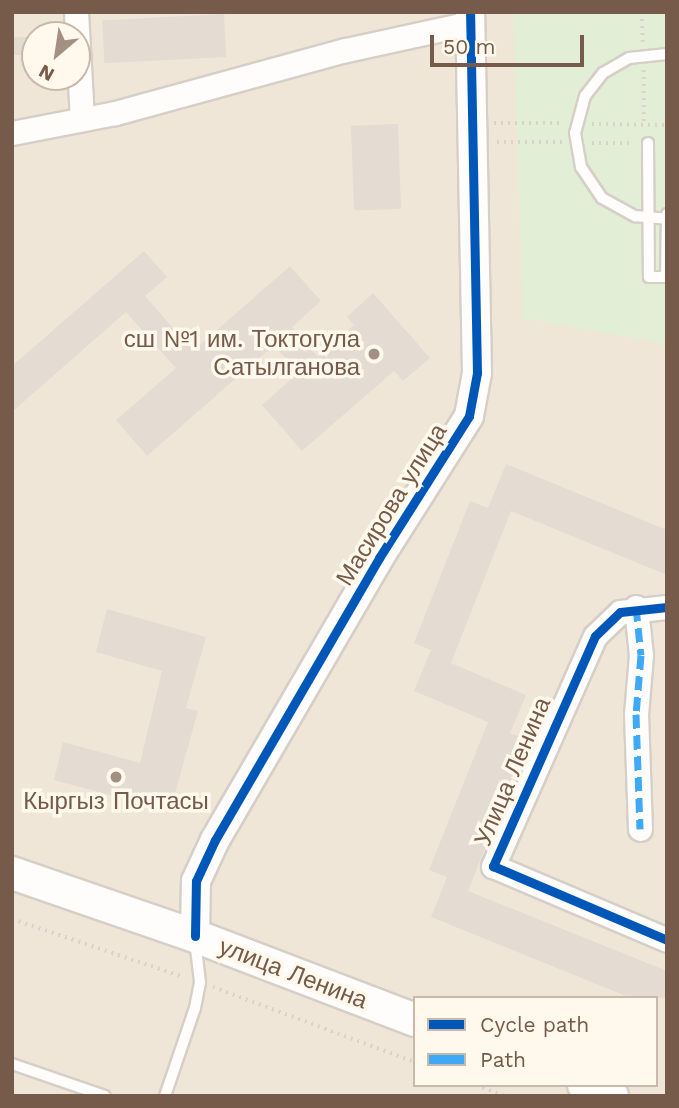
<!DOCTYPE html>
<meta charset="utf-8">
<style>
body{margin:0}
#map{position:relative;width:679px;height:1108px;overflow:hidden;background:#f7f3eb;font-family:"Work Sans",sans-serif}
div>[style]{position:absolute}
.residential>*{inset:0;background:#f0e6d8}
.green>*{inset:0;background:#e3eed6}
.building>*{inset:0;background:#e4dbd2;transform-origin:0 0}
.path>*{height:3.5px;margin-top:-1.75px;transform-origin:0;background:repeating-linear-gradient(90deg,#dad2cd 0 2px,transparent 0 7px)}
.roads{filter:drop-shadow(2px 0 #d6cfc8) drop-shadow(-2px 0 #d6cfc8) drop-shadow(0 2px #d6cfc8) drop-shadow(0 -2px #d6cfc8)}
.service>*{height:10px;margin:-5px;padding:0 5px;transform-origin:5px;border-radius:5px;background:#fefdfc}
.minor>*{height:23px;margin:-11.5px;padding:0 11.5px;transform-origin:11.5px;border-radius:11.5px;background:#fefdfc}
.tertiary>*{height:28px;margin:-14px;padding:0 14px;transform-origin:14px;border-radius:14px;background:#fefdfc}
.secondary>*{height:32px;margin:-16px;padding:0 16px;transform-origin:16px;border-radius:16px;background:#fefdfc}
.quiet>*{height:7px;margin-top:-3.5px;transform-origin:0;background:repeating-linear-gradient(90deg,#3fa9f5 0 14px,transparent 0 21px)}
.cycleway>*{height:9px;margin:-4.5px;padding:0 4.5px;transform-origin:4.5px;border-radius:4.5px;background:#0057b8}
.dots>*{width:19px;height:19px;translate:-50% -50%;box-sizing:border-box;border:4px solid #fff8ec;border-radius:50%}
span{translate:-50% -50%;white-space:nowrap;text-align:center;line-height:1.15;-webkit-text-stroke:7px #fff8ec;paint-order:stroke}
.poi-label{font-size:24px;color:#765a4a}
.right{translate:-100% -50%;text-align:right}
.street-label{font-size:24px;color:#765a4a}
.frame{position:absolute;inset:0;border:14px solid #765a4a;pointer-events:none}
.legend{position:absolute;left:413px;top:996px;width:245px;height:91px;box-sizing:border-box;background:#fff8ec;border:2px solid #c8b9ab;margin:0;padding:9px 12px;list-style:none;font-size:21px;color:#765a4a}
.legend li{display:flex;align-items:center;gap:14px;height:35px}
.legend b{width:35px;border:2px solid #c8b9ab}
.north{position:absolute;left:21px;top:21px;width:70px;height:70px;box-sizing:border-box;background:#fff8ec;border:2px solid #c8b9ab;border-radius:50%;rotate:209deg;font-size:19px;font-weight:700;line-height:28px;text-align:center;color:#765a4a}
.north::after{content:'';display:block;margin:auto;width:24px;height:32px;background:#a39082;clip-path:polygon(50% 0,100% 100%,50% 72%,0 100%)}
.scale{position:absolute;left:430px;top:35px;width:154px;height:32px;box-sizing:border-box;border:4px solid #765a4a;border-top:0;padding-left:9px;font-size:21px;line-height:24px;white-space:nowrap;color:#765a4a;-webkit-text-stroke:5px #fff8ec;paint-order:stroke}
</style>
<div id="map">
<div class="residential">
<div style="clip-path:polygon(evenodd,12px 12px,667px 12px,667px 1096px,12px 1096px,12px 12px,35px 35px,77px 35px,77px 77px,35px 77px,35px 35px,12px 12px,415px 998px,656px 998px,656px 1085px,415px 1085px,415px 998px)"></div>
</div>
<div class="green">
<div style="clip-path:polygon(513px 12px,667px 12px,667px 344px,523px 318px)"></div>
</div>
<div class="building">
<div style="left:224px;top:14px;width:43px;height:122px;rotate:87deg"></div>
<div style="left:35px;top:37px;width:18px;height:21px;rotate:90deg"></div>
<div style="left:398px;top:124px;width:85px;height:47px;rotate:88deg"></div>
<div style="clip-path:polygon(144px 251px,167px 277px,145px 296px,193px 351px,290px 266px,321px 301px,292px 327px,318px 357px,354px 325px,347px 317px,373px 293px,430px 358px,403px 381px,394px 371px,302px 451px,262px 405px,298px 373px,274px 345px,147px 456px,116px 420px,176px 368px,126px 312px,12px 412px,12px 366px)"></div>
<div style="clip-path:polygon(506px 464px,667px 530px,667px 575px,511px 511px,451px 663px,526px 695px,510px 733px,528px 740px,468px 891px,667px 971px,667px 998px,631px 998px,431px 917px,447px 877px,429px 870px,488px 722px,414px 691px,431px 650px,414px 643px,470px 501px,488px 508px)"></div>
<div style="clip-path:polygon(107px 609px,206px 637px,186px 708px,198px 711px,170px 811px,54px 780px,63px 742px,140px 763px,162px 671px,96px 652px)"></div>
</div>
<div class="path">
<div style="left:642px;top:12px;width:30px;rotate:88deg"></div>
<div style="left:644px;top:70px;width:54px;rotate:90deg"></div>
<div style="left:494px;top:123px;width:69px"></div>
<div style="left:592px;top:124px;width:75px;rotate:0.8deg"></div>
<div style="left:497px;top:142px;width:66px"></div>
<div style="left:592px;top:143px;width:41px"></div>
<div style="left:12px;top:919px;width:181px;rotate:18.7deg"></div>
<div style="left:213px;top:987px;width:215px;rotate:20.4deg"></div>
<div style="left:476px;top:1085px;width:30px;rotate:21deg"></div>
</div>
<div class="roads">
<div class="service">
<div style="left:667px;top:54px;width:38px;rotate:174deg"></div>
<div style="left:629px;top:58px;width:30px;rotate:150deg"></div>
<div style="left:603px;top:73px;width:29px;rotate:128deg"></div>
<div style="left:585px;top:96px;width:38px;rotate:105deg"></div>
<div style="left:575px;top:133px;width:35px;rotate:80deg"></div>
<div style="left:581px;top:167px;width:37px;rotate:56deg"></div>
<div style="left:602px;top:198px;width:38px;rotate:29deg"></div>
<div style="left:635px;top:216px;width:32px;rotate:5deg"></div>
<div style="left:648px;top:143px;width:134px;rotate:89.6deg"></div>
<div style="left:649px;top:277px;width:17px"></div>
<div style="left:666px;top:277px;width:63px;rotate:-89.1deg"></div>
<div style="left:12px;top:1064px;width:98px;rotate:19deg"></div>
<div style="left:165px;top:1096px;width:93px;rotate:-71.2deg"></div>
<div style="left:195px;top:1008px;width:26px;rotate:-79deg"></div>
<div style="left:200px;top:982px;width:42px;rotate:-96.8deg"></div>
</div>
<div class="minor">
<div style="left:76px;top:12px;width:107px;rotate:86.8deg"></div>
<div style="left:12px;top:133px;width:105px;rotate:-11deg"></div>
<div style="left:115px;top:113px;width:239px;rotate:-15.3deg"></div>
<div style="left:346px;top:50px;width:127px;rotate:-12.3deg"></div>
<div style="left:636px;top:607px;width:48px;rotate:84.1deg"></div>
<div style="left:641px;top:655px;width:59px;rotate:94.8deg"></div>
<div style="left:636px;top:714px;width:115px;rotate:88deg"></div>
<div style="left:667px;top:607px;width:47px;rotate:173.9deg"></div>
<div style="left:620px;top:612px;width:35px;rotate:136deg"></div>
<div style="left:595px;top:636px;width:252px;rotate:113.9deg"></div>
<div style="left:493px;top:866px;width:189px;rotate:23deg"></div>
</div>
<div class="tertiary">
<div style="left:195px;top:936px;width:55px;rotate:-89deg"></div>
<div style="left:196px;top:881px;width:45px;rotate:-65.1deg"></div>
<div style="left:215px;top:840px;width:326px;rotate:-59.8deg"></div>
<div style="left:379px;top:558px;width:168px;rotate:-57.6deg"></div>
<div style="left:469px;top:416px;width:44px;rotate:-79.5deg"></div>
<div style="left:477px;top:373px;width:361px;rotate:-91.1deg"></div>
</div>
<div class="secondary">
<div style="left:12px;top:873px;width:194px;rotate:19deg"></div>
<div style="left:195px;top:936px;width:235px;rotate:20.9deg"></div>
<div style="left:584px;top:1085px;width:30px;rotate:21deg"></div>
</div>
</div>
<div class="quiet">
<div style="left:636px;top:607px;width:48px;rotate:84.1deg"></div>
<div style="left:641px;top:655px;width:59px;rotate:94.8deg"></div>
<div style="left:636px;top:714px;width:115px;rotate:88deg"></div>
</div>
<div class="cycleway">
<div style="left:667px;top:607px;width:47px;rotate:173.9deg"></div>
<div style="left:620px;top:612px;width:35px;rotate:136deg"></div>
<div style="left:595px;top:636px;width:252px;rotate:113.9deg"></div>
<div style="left:493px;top:866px;width:189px;rotate:23deg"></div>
<div style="left:195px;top:936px;width:55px;rotate:-89deg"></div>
<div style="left:196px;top:881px;width:45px;rotate:-65.1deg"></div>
<div style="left:215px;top:840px;width:326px;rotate:-59.8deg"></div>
<div style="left:379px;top:558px;width:168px;rotate:-57.6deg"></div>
<div style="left:469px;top:416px;width:44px;rotate:-79.5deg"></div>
<div style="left:477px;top:373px;width:361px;rotate:-91.1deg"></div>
</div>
<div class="dots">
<div style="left:374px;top:354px;background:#a39082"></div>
<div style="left:116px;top:777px;background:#a39082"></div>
</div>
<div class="poi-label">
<span class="right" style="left:360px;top:354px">сш №1 им. Токтогула<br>Сатылганова</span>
<span style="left:116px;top:802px">Кыргыз Почтасы</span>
</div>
<div class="street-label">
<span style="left:392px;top:505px;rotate:-58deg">Масирова улица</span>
<span style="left:513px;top:772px;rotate:-67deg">Улица Ленина</span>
<span style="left:293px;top:974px;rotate:21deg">улица Ленина</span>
</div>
<div class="frame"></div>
<ul class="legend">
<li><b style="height:9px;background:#0057b8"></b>Cycle path</li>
<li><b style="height:9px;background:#3fa9f5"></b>Path</li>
</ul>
<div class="north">N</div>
<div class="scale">50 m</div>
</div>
